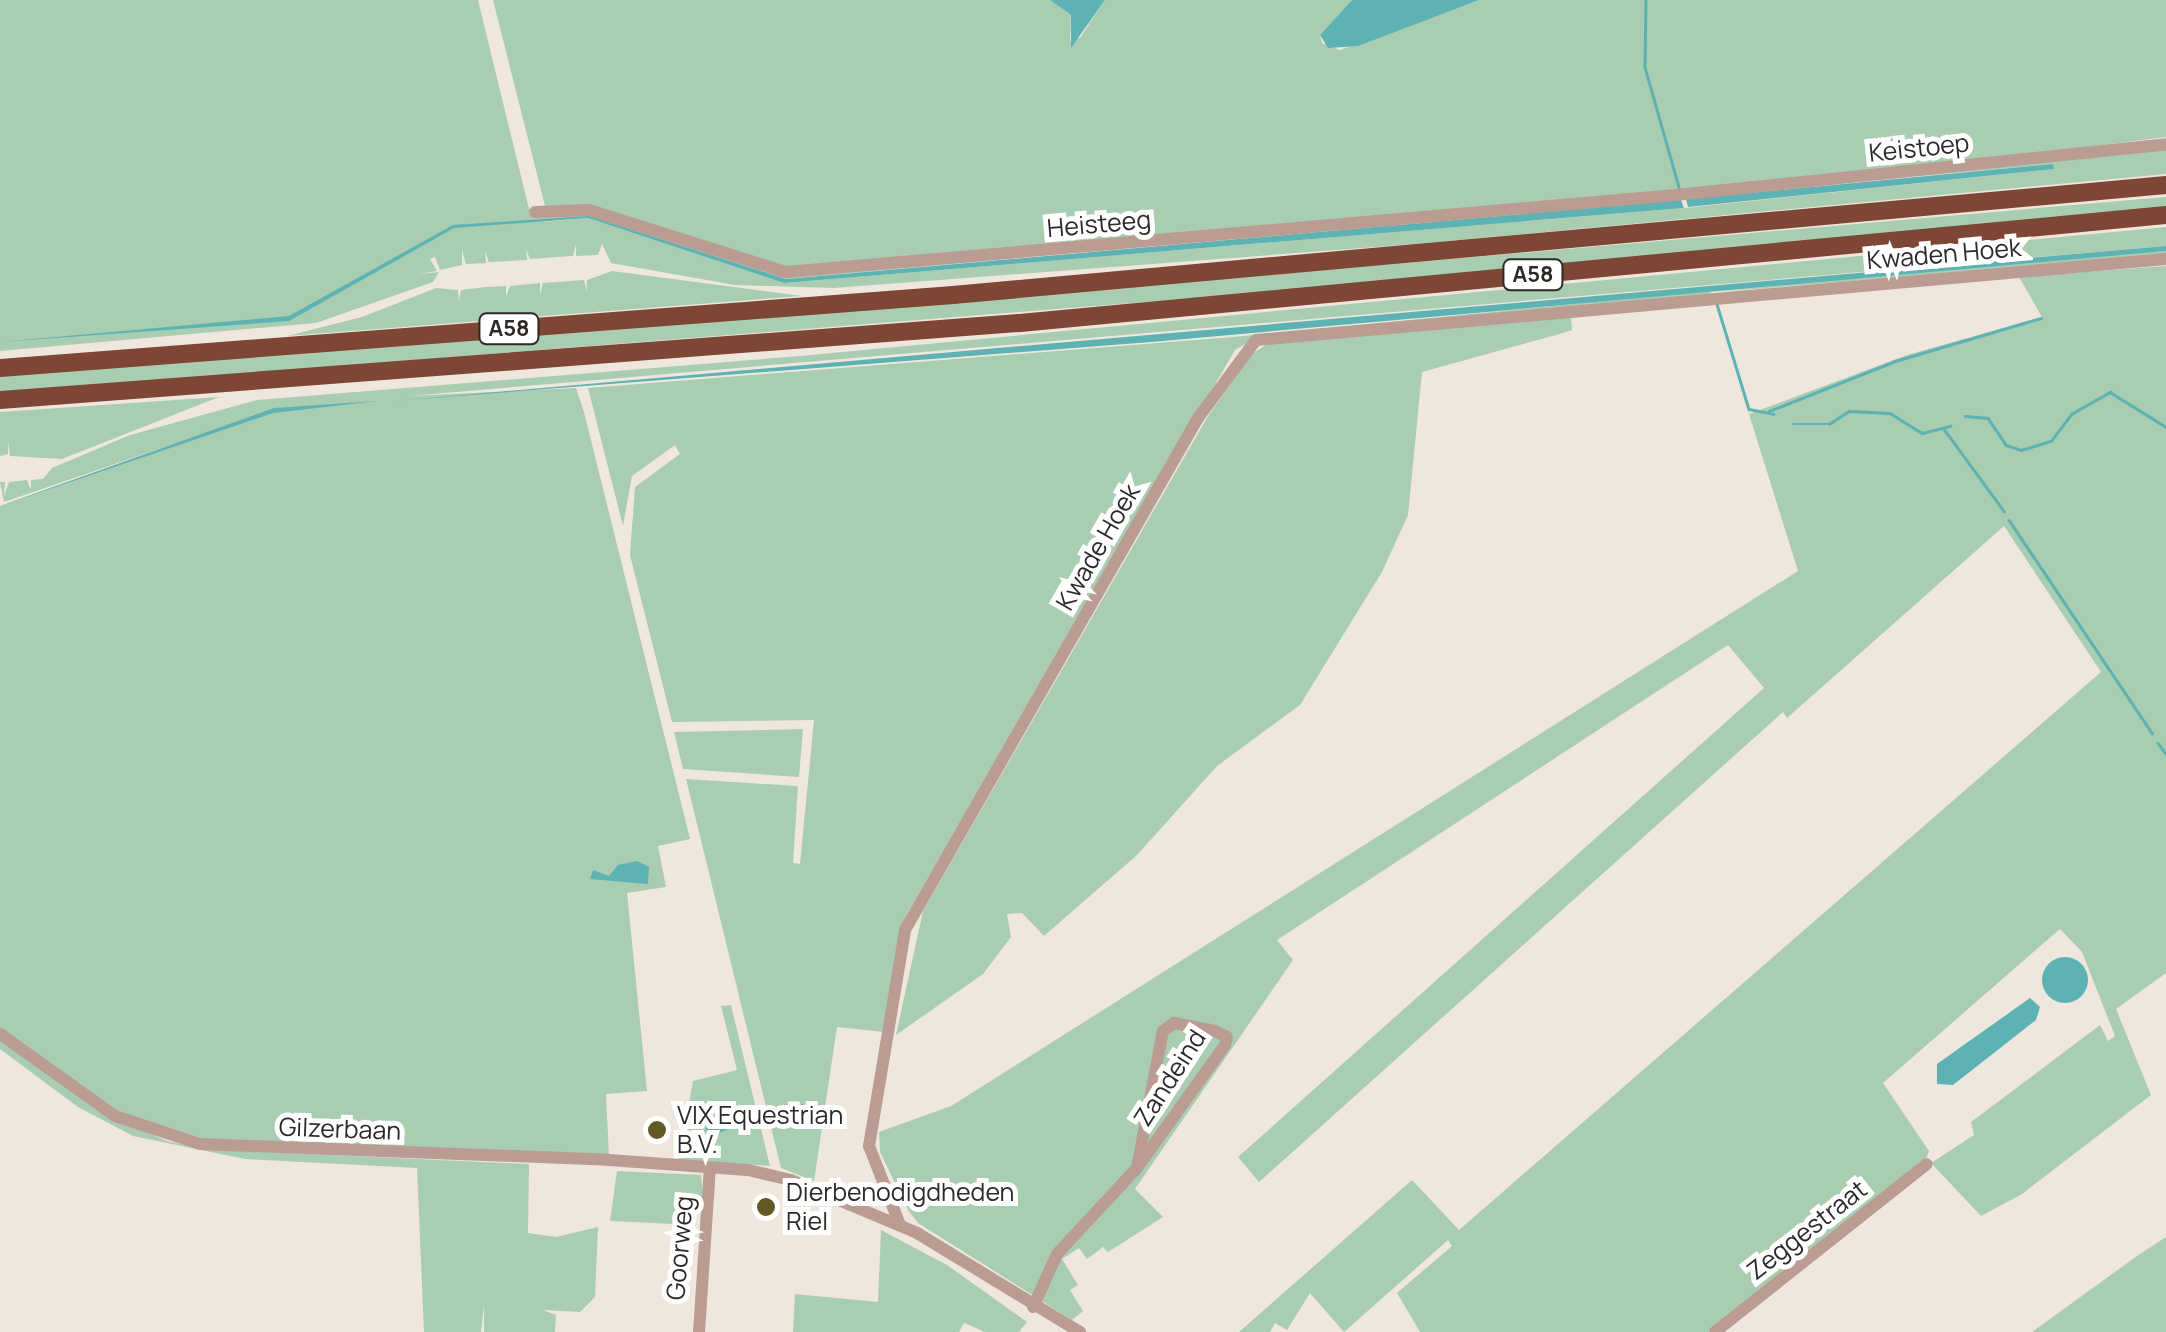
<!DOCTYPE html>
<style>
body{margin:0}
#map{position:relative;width:2166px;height:1332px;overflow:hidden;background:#efe7de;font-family:Manrope,sans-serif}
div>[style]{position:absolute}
.green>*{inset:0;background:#a9cdb0}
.water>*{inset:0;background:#5db2b3}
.round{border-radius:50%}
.stream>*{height:2.5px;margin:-1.25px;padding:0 1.25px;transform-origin:1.25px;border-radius:1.25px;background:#5db2b3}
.minor>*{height:12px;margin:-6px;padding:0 6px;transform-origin:6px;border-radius:6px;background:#ba9c93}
.highway>*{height:18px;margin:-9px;padding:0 9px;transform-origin:9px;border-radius:9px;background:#7e4634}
.dots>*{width:28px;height:28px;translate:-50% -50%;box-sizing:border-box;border:5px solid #fff;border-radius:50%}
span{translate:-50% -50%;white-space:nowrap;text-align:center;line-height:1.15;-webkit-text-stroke:10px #fff;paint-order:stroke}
.shield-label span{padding:2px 8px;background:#fff;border:2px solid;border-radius:8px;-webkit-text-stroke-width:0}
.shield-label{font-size:22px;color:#2c2926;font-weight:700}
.street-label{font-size:25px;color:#2c2926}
.poi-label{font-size:25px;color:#2c2926}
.left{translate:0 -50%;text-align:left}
</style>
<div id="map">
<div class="green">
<div style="clip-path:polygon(evenodd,0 0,478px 0,529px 209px,584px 212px,774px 273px,2166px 146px,2166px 174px,1416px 244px,834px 288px,735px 285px,611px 263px,602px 244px,598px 255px,576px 256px,576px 244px,573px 256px,530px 259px,526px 249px,527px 260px,489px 262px,485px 251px,486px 263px,466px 264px,462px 250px,462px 265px,440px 270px,435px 257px,430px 259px,437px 271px,418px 274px,439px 272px,433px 282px,316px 323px,0 351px,0 0,2053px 164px,2053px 169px,1685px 208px,784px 283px,588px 218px,530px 223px,589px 216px,786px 279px,2053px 164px)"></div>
<div style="clip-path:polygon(493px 0,1050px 0,1071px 15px,1070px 41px,1080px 38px,1105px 0,1352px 0,1320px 35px,1322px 43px,1340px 50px,1479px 0,2166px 0,2166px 137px,1898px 171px,784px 269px,545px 206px)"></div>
<div style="clip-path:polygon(2166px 197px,2166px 208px,1321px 288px,0 393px,0 376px,909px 306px)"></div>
<div style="clip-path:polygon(2166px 227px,2166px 246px,409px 396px,576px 388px,584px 412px,690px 839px,658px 846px,666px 887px,627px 893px,647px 1091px,606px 1094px,609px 1156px,212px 1141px,114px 1110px,0 1029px,0 506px,188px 439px,4px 502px,0 482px,5px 482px,4px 496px,9px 482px,27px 480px,31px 490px,31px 480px,43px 479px,52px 468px,130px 435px,257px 400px,800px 356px)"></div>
<div style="clip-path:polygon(2166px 251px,2166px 256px,1716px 292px,1924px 270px)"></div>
<div style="clip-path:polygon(2166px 266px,2166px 973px,2116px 1009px,2151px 1095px,2022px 1194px,1981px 1216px,1931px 1163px,1974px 1135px,1971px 1122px,2100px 1025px,2108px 1041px,2115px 1036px,2082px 952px,2060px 929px,1883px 1083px,1929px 1151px,1925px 1161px,1708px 1332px,1420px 1332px,1397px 1293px,1452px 1246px,1448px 1240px,1344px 1332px,1310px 1293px,1287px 1330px,1275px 1323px,1270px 1332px,1239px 1332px,1412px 1180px,1459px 1230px,2101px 672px,2004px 526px,1787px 718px,1783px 712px,1259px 1182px,1238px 1157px,1764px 688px,1728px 645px,1277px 940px,1293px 960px,1135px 1189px,1163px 1217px,1108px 1252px,1103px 1247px,1087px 1259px,1079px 1248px,1062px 1259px,1078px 1285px,1070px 1290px,1083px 1311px,1072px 1320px,918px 1223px,908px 1210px,880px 1152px,879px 1132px,951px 1106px,1798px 571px,1749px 414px,1907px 355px,2042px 317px,2019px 277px)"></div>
<div style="clip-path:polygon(612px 271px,802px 296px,287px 336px,362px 317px,436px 288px,458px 290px,459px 301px,461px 290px,486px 287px,506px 286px,506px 296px,510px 286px,540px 283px,540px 295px,543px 283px,584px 280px,587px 291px,587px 280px)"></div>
<div style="clip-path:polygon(1708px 291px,1713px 295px,1259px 336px,1235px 350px,907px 914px,884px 1032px,837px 1027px,814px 1181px,781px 1168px,686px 779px,798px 786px,793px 863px,800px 864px,814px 720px,672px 722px,630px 555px,635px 487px,680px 454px,675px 445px,632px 476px,623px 526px,588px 388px,1233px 337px)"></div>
<div style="clip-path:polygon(1571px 315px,1572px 330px,1563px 333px,1422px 372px,1408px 515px,1382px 572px,1300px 705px,1217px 766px,1137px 855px,1044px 936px,1022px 913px,1007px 914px,1011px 937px,983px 974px,896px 1035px,923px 911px,1208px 416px,1252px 354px,1267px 344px)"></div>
<div style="clip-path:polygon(219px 397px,62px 459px,10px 456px,8px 442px,8px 454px,0 456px,0 412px)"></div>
<div style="clip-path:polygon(803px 729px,799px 777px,683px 769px,674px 732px)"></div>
<div style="clip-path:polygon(731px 1005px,770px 1166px,679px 1160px,693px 1081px,737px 1070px,721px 1006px)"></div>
<div style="clip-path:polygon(0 1039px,96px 1110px,167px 1141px,202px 1149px,529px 1164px,528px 1233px,556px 1237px,598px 1227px,595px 1297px,580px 1312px,543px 1310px,556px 1315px,555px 1332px,484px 1332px,484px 1305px,481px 1332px,424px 1332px,417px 1168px,245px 1159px,133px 1136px,78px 1107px,0 1049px)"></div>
<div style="clip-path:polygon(617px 1171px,701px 1175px,704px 1204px,679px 1203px,674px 1224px,610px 1221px)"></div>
<div style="clip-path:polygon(881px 1230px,947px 1265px,1027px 1322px,1019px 1332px,985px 1332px,964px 1323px,959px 1332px,793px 1332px,795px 1294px,878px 1302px)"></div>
<div style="clip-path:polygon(2166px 1237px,2166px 1332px,2032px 1332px,2137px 1256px)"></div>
</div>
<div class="water">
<div style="clip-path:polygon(1050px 0,1105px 0,1071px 48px,1071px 15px)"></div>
<div style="clip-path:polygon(1352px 0,1479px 0,1358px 46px,1328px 48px,1320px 35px)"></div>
<div style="clip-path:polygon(2053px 164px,2054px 169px,1688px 207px,1686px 199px)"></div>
<div style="clip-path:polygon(1681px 200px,1684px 208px,784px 283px,588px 218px,454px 228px,289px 321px,0 342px,289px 316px,453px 225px,589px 216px,786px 279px)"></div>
<div style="clip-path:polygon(2166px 246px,2166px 251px,1151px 342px,393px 401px)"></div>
<div style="clip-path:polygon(377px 401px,273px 413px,0 506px,274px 408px)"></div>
<div style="clip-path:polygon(637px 861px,649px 867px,648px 884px,590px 879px,593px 870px,609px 876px,618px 865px)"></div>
<div class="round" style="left:2042px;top:957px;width:46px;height:46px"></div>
<div style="clip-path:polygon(2030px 998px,2040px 1007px,2036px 1020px,1953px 1085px,1937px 1084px,1937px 1064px)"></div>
<div style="clip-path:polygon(729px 1107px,739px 1111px,738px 1125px,707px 1138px,705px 1120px)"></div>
</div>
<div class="stream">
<div style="left:1646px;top:0;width:67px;rotate:90.9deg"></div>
<div style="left:1645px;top:67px;width:125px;rotate:74.2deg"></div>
<div style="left:1717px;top:304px;width:110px;rotate:73.1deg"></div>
<div style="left:1749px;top:409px;width:25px;rotate:11deg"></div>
<div style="left:1769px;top:411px;width:136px;rotate:-21.6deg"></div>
<div style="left:1895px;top:361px;width:152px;rotate:-16.4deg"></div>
<div style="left:1965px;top:416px;width:23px;rotate:5deg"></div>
<div style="left:1988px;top:418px;width:32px;rotate:56deg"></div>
<div style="left:2006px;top:445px;width:16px;rotate:18deg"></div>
<div style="left:2021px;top:450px;width:31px;rotate:-17deg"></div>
<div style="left:2051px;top:441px;width:34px;rotate:-53deg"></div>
<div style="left:2071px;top:414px;width:45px;rotate:-29.4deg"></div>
<div style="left:2110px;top:392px;width:66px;rotate:32deg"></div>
<div style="left:1793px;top:424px;width:36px"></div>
<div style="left:1829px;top:424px;width:24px;rotate:-33deg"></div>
<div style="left:1849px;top:411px;width:41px;rotate:2.8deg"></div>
<div style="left:1890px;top:413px;width:38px;rotate:32deg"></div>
<div style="left:1922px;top:433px;width:29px;rotate:-14deg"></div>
<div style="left:1944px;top:429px;width:102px;rotate:53.8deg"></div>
<div style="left:2009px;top:520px;width:257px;rotate:56.1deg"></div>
<div style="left:2158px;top:743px;width:14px;rotate:54deg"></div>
</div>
<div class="minor">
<div style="left:535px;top:212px;width:54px;rotate:-2.1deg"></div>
<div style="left:589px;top:210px;width:207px;rotate:17.5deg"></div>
<div style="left:786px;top:272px;width:893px;rotate:-4.94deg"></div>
<div style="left:1676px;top:195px;width:493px;rotate:-5.9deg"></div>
<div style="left:1174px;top:1023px;width:42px;rotate:11deg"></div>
<div style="left:1215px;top:1031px;width:13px;rotate:27deg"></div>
<div style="left:1227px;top:1037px;width:8px;rotate:104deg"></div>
<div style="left:1225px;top:1045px;width:151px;rotate:125.6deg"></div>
<div style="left:1137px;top:1168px;width:139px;rotate:-79.3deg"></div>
<div style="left:1163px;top:1031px;width:14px;rotate:-36deg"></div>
<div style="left:0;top:1034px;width:141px;rotate:35.5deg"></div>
<div style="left:115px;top:1116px;width:89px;rotate:18.2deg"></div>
<div style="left:200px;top:1144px;width:409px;rotate:2.2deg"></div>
<div style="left:609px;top:1160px;width:139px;rotate:4.1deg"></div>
<div style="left:748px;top:1170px;width:44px;rotate:13.1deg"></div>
<div style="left:791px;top:1180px;width:137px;rotate:22.8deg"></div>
<div style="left:917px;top:1233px;width:191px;rotate:31.3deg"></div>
<div style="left:900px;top:1225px;width:85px;rotate:-111.4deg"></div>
<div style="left:869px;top:1146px;width:219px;rotate:-80.5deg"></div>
<div style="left:905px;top:930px;width:590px;rotate:-60.22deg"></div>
<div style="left:1198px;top:418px;width:97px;rotate:-53.4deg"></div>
<div style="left:1256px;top:340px;width:914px;rotate:-5.09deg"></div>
<div style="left:1033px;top:1307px;width:58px;rotate:-65.6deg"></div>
<div style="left:1057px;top:1254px;width:117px;rotate:-47.1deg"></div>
<div style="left:699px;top:1332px;width:165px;rotate:-86.2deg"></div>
<div style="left:1715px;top:1332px;width:270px;rotate:-38.4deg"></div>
</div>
<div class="highway">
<div style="left:0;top:368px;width:956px;rotate:-4.38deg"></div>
<div style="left:953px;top:295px;width:1218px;rotate:-5.18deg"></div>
<div style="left:0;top:400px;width:1023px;rotate:-4.32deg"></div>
<div style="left:1020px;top:323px;width:1151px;rotate:-5.38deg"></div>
</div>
<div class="dots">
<div style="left:657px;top:1130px;background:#625925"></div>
<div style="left:766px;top:1207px;background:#625925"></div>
</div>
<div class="shield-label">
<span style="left:1533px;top:275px">A58</span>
<span style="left:509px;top:329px">A58</span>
</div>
<div class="street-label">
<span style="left:1919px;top:148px;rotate:-6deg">Keistoep</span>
<span style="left:1099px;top:224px;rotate:-5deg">Heisteeg</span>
<span style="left:1944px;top:254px;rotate:-5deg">Kwaden Hoek</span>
<span style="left:1098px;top:547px;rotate:-60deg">Kwade Hoek</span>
<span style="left:1170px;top:1078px;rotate:-57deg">Zandeind</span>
<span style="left:340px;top:1129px;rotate:2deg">Gilzerbaan</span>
<span style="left:1807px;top:1230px;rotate:-38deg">Zeggestraat</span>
<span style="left:680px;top:1248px;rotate:-85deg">Goorweg</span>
</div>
<div class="poi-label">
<span class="left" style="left:677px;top:1130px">VIX Equestrian<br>B.V.</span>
<span class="left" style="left:786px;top:1207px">Dierbenodigdheden<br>Riel</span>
</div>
</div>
